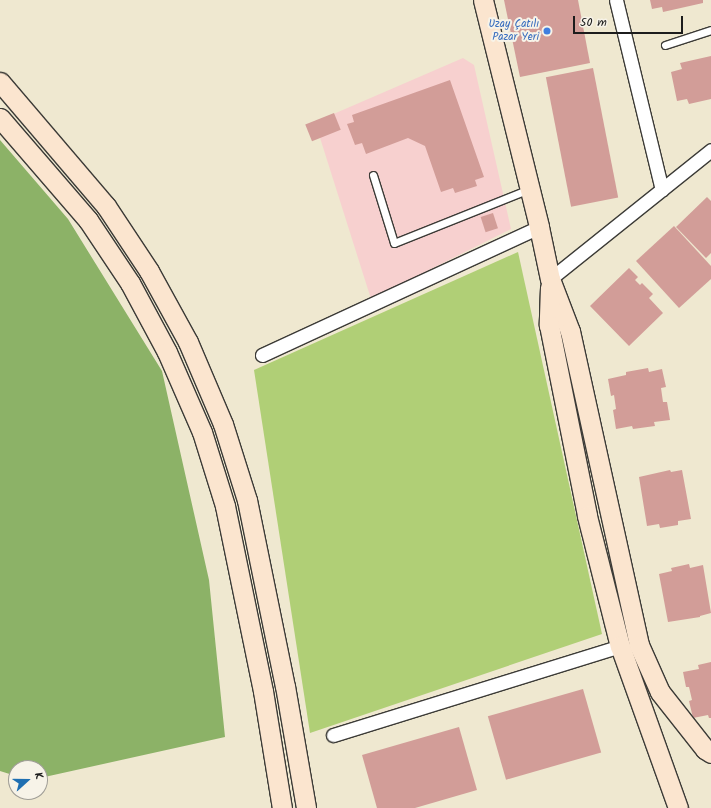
<!DOCTYPE html>
<meta charset="utf-8">
<style>
body{margin:0}
#map{position:relative;width:711px;height:808px;overflow:hidden;background:#efe8d0;font-family:Kalam,sans-serif}
div>[style]{position:absolute}
.built>*{inset:0;background:#f7d0cf}
.green>*{inset:0;background:#b0cf76}
.forest>*{inset:0;background:#8cb267}
.building>*{inset:0;background:#d29d98;transform-origin:0 0}
.roads{filter:drop-shadow(1px 0 #3c3b37) drop-shadow(-1px 0 #3c3b37) drop-shadow(0 1px #3c3b37) drop-shadow(0 -1px #3c3b37)}
.lane>*{height:7px;margin:-3.5px;padding:0 3.5px;transform-origin:3.5px;border-radius:3.5px;background:#fff}
.street>*{height:13px;margin:-6.5px;padding:0 6.5px;transform-origin:6.5px;border-radius:6.5px;background:#fff}
.secondary>*{height:19px;margin:-9.5px;padding:0 9.5px;transform-origin:9.5px;border-radius:9.5px;background:#fbe5cf}
.dots>*{width:11px;height:11px;translate:-50% -50%;box-sizing:border-box;border:2px solid #f7f3e8;border-radius:50%}
span{translate:-50% -50%;white-space:nowrap;text-align:center;line-height:1.15;-webkit-text-stroke:4px #f7f3e8;paint-order:stroke}
.shop-label{font-size:11px;color:#366cbe}
.right{translate:-100% -50%;text-align:right}
.north{position:absolute;left:8px;top:760px;width:40px;height:40px;box-sizing:border-box;background:#f7f3e8;border:1px solid #9f9d96;border-radius:50%;rotate:69deg;font-size:11px;font-weight:700;line-height:16px;text-align:center;color:#1c1c1c}
.north::after{content:'';display:block;margin:auto;width:14px;height:18px;background:#1f6fb2;clip-path:polygon(50% 0,100% 100%,50% 72%,0 100%)}
.scale{position:absolute;left:573px;top:16px;width:110px;height:18px;box-sizing:border-box;border:2px solid #1c1c1c;border-top:0;padding-left:5px;font-size:12px;line-height:14px;white-space:nowrap;color:#1c1c1c;-webkit-text-stroke:3px #f7f3e8;paint-order:stroke}
</style>
<div id="map">
<div class="built">
<div style="clip-path:polygon(463px 58px,474px 65px,511px 229px,371px 299px,315px 122px)"></div>
</div>
<div class="green">
<div style="clip-path:polygon(518px 252px,602px 634px,310px 733px,254px 370px)"></div>
</div>
<div class="forest">
<div style="clip-path:polygon(0 140px,68px 219px,162px 371px,209px 580px,225px 737px,40px 778px,40px 768px,16px 768px,16px 776px,0 771px)"></div>
</div>
<div class="building">
<div style="clip-path:polygon(504px 0,578px 0,590px 63px,520px 77px)"></div>
<div style="clip-path:polygon(650px 0,703px 0,703px 3px,663px 12px,662px 7px,652px 9px)"></div>
<div style="clip-path:polygon(711px 56px,711px 99px,689px 104px,687px 99px,677px 101px,671px 72px,682px 69px,680px 63px)"></div>
<div style="left:593px;top:68px;width:132px;height:48px;rotate:79deg"></div>
<div style="clip-path:polygon(450px 80px,484px 177px,475px 180px,477px 186px,455px 193px,453px 188px,441px 192px,425px 146px,408px 138px,366px 154px,362px 143px,355px 145px,347px 124px,354px 122px,352px 115px)"></div>
<div style="left:334px;top:113px;width:18px;height:31px;rotate:68deg"></div>
<div style="clip-path:polygon(707px 197px,711px 201px,711px 253px,706px 258px,676px 227px)"></div>
<div style="left:493px;top:213px;width:16px;height:13px;rotate:72deg"></div>
<div style="clip-path:polygon(674px 226px,711px 266px,711px 279px,679px 308px,636px 261px)"></div>
<div style="clip-path:polygon(629px 268px,638px 277px,635px 280px,640px 285px,642px 283px,653px 294px,649px 298px,663px 313px,629px 346px,590px 306px)"></div>
<div style="clip-path:polygon(648px 368px,649px 372px,662px 369px,666px 387px,661px 388px,663px 402px,667px 402px,670px 420px,654px 422px,655px 426px,633px 429px,632px 426px,616px 429px,613px 410px,616px 409px,614px 395px,611px 396px,608px 379px,626px 375px,626px 372px)"></div>
<div style="clip-path:polygon(670px 470px,671px 472px,682px 470px,691px 519px,678px 521px,678px 525px,660px 528px,659px 524px,647px 526px,639px 477px)"></div>
<div style="clip-path:polygon(689px 564px,690px 568px,703px 565px,711px 613px,700px 616px,700px 617px,668px 622px,659px 574px,672px 571px,671px 568px)"></div>
<div style="clip-path:polygon(711px 662px,711px 718px,709px 718px,708px 715px,693px 718px,689px 701px,692px 700px,689px 687px,686px 687px,683px 672px,699px 669px,698px 665px)"></div>
<div style="left:583px;top:689px;width:66px;height:99px;rotate:74deg"></div>
<div style="clip-path:polygon(459px 727px,477px 790px,415px 808px,377px 808px,362px 755px)"></div>
</div>
<div class="roads">
<div class="lane">
<div style="left:665px;top:45px;width:48px;rotate:-18.1deg"></div>
<div style="left:373px;top:175px;width:71px;rotate:72.8deg"></div>
<div style="left:394px;top:243px;width:145px;rotate:-21.8deg"></div>
</div>
<div class="street">
<div style="left:616px;top:0;width:195px;rotate:76.4deg"></div>
<div style="left:550px;top:279px;width:206px;rotate:-38.7deg"></div>
<div style="left:262px;top:355px;width:305px;rotate:-24.8deg"></div>
<div style="left:333px;top:735px;width:300px;rotate:-17.2deg"></div>
</div>
<div class="secondary">
<div style="left:483px;top:0;width:234px;rotate:76.1deg"></div>
<div style="left:539px;top:227px;width:53px;rotate:78.1deg"></div>
<div style="left:550px;top:279px;width:56px;rotate:69deg"></div>
<div style="left:570px;top:331px;width:321px;rotate:77.6deg"></div>
<div style="left:639px;top:645px;width:51px;rotate:65.9deg"></div>
<div style="left:660px;top:692px;width:73px;rotate:51.7deg"></div>
<div style="left:705px;top:749px;width:7px;rotate:34deg"></div>
<div style="left:0;top:82px;width:163px;rotate:49.5deg"></div>
<div style="left:106px;top:206px;width:78px;rotate:56.5deg"></div>
<div style="left:149px;top:271px;width:81px;rotate:61.2deg"></div>
<div style="left:188px;top:342px;width:89px;rotate:66.9deg"></div>
<div style="left:223px;top:424px;width:80px;rotate:72.5deg"></div>
<div style="left:247px;top:500px;width:190px;rotate:78.5deg"></div>
<div style="left:285px;top:686px;width:124px;rotate:80.2deg"></div>
<div style="left:0;top:118px;width:135px;rotate:49.2deg"></div>
<div style="left:88px;top:220px;width:76px;rotate:56.3deg"></div>
<div style="left:130px;top:283px;width:78px;rotate:61.8deg"></div>
<div style="left:167px;top:352px;width:87px;rotate:66.4deg"></div>
<div style="left:202px;top:432px;width:77px;rotate:72.7deg"></div>
<div style="left:225px;top:506px;width:189px;rotate:78.4deg"></div>
<div style="left:263px;top:691px;width:119px;rotate:80.8deg"></div>
<div style="left:550px;top:287px;width:38px;rotate:92deg"></div>
<div style="left:549px;top:325px;width:195px;rotate:78.7deg"></div>
<div style="left:587px;top:516px;width:134px;rotate:75.8deg"></div>
<div style="left:620px;top:646px;width:172px;rotate:70.3deg"></div>
</div>
</div>
<div class="dots">
<div style="left:547px;top:31px;background:#3f7fe0"></div>
</div>
<div class="shop-label">
<span class="right" style="left:539px;top:31px">Uzay Çatılı<br>Pazar Yeri</span>
</div>
<div class="north">K</div>
<div class="scale">50 m</div>
</div>
